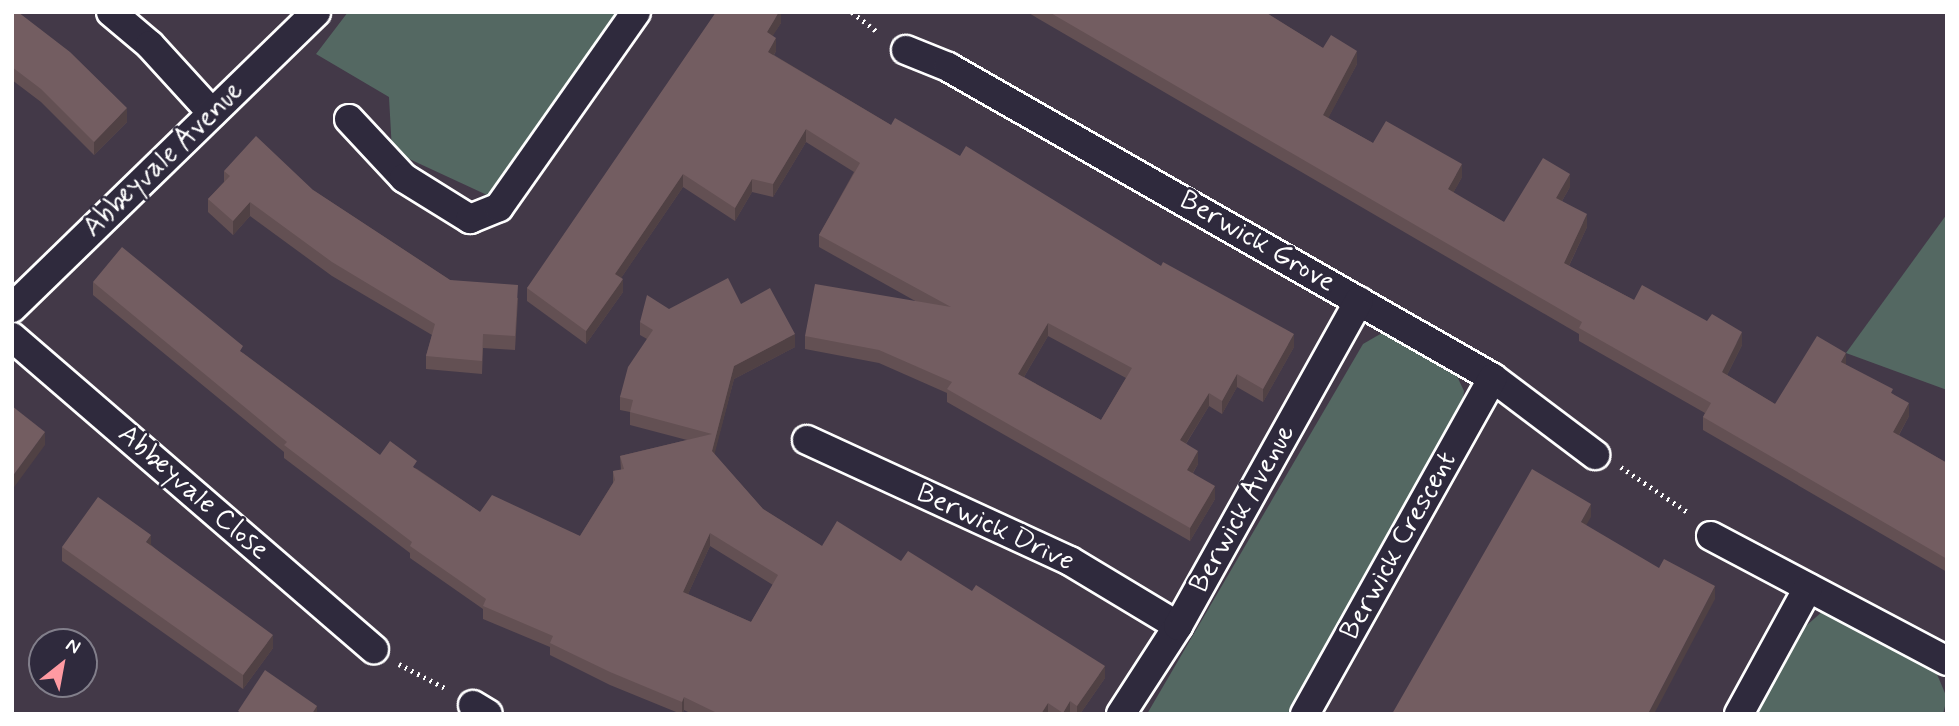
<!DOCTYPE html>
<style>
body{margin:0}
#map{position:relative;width:1959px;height:726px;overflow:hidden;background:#433948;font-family:Mynerve,sans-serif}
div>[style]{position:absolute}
.green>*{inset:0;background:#546862}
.path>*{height:4.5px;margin-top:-2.25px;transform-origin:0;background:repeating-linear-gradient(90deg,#fff 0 2px,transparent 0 7px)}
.roads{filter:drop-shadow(2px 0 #fff) drop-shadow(-2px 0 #fff) drop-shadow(0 2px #fff) drop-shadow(0 -2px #fff)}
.street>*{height:28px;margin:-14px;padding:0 14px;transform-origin:14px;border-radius:14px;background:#2f2a3d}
.wall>*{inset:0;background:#635053}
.shaded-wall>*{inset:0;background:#504144}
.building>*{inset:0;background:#735d61}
span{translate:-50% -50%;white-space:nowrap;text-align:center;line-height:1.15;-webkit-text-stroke:5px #2f2a3d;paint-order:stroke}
.street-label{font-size:28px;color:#fff}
.frame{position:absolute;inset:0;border:14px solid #fff;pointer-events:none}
.north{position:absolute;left:28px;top:628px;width:70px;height:70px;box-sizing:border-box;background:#2f2a3d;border:2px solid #827f8b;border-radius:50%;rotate:31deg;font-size:19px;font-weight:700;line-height:28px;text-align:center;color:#fff}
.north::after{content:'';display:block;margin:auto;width:24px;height:32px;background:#ff9aa2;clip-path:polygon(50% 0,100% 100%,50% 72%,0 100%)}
</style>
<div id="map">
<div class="green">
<div style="clip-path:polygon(348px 12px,621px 12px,500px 201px,392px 151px,389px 97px,316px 54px)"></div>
<div style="clip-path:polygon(1947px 214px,1947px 390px,1846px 353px)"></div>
<div style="clip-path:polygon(1382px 333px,1425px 350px,1455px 372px,1464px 391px,1462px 404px,1291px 714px,1147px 714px,1363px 344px)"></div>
<div style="clip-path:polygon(1823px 611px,1934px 667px,1947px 698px,1943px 714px,1756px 714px,1799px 632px)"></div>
</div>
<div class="path">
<div style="left:852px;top:12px;width:34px;rotate:38deg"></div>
<div style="left:1621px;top:467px;width:82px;rotate:34.1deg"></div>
<div style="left:399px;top:664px;width:54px;rotate:27.5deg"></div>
</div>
<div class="roads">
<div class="street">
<div style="left:111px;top:12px;width:51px;rotate:40.2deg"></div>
<div style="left:150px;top:45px;width:92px;rotate:47.6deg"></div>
<div style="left:906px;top:50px;width:45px;rotate:22deg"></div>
<div style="left:948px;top:67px;width:627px;rotate:29.71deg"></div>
<div style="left:1493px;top:378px;width:128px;rotate:37deg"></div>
<div style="left:349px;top:119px;width:81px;rotate:47deg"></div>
<div style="left:404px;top:178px;width:78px;rotate:31.8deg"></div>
<div style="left:470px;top:219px;width:31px;rotate:-22deg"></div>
<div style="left:499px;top:207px;width:238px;rotate:-54.9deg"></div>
<div style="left:12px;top:308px;width:424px;rotate:-44.2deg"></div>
<div style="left:12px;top:337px;width:478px;rotate:40.8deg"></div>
<div style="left:807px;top:440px;width:289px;rotate:24.7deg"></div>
<div style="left:1070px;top:561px;width:126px;rotate:31deg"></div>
<div style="left:1711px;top:536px;width:267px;rotate:27.9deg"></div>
<div style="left:473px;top:705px;width:17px;rotate:31deg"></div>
<div style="left:1121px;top:714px;width:105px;rotate:-57.1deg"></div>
<div style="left:1178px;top:626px;width:372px;rotate:-60.9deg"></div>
<div style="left:1305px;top:714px;width:385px;rotate:-60.8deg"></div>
<div style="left:1739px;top:714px;width:144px;rotate:-61.3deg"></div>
</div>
</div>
<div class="wall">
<div style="clip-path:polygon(12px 12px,127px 122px,94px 155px,41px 102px,12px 80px)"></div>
<div style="clip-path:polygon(evenodd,781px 12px,781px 23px,772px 36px,776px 51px,774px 55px,891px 125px,960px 156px,1161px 266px,1294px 347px,1263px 402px,1237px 387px,1222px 414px,1209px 406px,1186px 444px,1198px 464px,1193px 473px,1215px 499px,1190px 541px,947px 402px,947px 393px,879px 363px,805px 349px,805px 336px,917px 302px,819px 247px,819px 235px,854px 172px,806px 142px,773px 197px,752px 192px,735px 221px,683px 187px,621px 278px,623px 292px,586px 344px,527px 301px,527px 288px,781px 12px,1048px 336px,1126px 378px,1101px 420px,1024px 377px,1048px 336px)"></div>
<div style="clip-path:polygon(1027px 12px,1265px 12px,1323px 48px,1357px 64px,1328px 118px,1373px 143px,1462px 177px,1453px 193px,1504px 222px,1570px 187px,1562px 201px,1587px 227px,1569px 266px,1634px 300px,1742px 345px,1727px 375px,1775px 404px,1846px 365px,1893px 394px,1909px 416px,1899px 435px,1947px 463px,1947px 572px,1703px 430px,1703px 417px,1705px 413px,1579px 341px,1579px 334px)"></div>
<div style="clip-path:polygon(224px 171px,313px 190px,450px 280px,518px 298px,515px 350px,483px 348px,482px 374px,426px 369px,426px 356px,432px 335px,332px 276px,250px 216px,233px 235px,208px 212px,208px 199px,224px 182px)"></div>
<div style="clip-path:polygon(evenodd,93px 282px,243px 353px,380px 455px,417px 469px,480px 512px,580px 536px,613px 483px,613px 471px,621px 470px,620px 456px,687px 440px,630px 425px,630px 412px,620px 410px,620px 397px,647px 339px,640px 335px,640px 322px,669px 309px,741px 304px,795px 347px,734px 379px,714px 454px,763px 509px,822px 546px,901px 561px,1105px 678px,1080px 714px,692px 714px,684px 710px,682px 714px,681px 714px,610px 685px,550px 655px,550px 647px,483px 619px,483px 609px,410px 558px,410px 553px,284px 458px,284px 452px,93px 295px,93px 282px,710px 546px,773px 585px,751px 622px,688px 594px,710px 546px)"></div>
<div style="clip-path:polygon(151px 545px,273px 648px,243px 689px,62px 561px,62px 547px)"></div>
</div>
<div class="shaded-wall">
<div style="clip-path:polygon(779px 12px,781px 12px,781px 23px,767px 45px,767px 32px)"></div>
<div style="clip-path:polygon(776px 38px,776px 51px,768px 64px,768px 52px)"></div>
<div style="clip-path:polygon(1357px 51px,1357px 64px,1323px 128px,1323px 115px)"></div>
<div style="clip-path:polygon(127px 108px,127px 122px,94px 155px,94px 142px)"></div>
<div style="clip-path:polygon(806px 129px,806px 142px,773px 197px,773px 184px)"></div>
<div style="clip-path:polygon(1462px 164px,1462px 177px,1448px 202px,1448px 189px)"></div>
<div style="clip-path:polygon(683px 174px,683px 187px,615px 287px,615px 274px)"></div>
<div style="clip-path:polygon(1570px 174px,1570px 187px,1556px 211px,1556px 198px)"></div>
<div style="clip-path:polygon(752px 179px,752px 192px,735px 221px,735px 208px)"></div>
<div style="clip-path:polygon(250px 202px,250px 216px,233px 235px,233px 221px)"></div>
<div style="clip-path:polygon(1587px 214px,1587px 227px,1564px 276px,1564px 263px)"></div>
<div style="clip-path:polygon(623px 279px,623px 292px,586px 344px,586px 331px)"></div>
<div style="clip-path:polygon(1048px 323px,1048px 336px,1018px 387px,1018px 374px)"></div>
<div style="clip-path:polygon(1742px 332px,1742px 345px,1722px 385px,1722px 372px)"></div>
<div style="clip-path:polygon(795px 334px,795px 347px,734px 379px,712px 464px,712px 451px,734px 366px)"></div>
<div style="clip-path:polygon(1294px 334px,1294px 347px,1263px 402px,1263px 389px)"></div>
<div style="clip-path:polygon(1846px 353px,1846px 366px,1841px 362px)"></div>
<div style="clip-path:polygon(1237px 374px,1237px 387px,1222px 414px,1222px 401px)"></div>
<div style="clip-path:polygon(1209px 393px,1209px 406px,1180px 453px,1180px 440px)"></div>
<div style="clip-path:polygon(1909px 403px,1909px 416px,1893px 445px,1893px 432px)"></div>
<div style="clip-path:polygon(45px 432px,45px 445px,12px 490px,12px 477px)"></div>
<div style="clip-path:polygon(1198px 451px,1198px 464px,1187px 482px,1187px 470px)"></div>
<div style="clip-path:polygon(1215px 486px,1215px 499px,1190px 541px,1190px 528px)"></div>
<div style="clip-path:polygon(1591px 504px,1591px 517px,1581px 534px,1581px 522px)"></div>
<div style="clip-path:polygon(710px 533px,710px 546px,683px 605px,683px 592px)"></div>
<div style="clip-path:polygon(151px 535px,151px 548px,146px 542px)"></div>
<div style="clip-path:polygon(1715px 586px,1715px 599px,1654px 714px,1648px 714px)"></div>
<div style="clip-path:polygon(273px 635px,273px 648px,243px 689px,243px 675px)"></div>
<div style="clip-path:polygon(1105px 666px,1105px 678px,1080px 714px,1077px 714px,1077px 706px)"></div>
<div style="clip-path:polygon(684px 697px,684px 710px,682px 714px,682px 702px)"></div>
<div style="clip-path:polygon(1070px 701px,1070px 714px,1063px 714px,1063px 713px)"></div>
<div style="clip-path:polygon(1048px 703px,1048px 714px,1041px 714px)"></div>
<div style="clip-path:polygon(317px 706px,317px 714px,312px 714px)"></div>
</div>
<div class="building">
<div style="clip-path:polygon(12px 12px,18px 12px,70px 52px,127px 108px,94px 142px,41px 89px,12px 67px)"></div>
<div style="clip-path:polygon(evenodd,716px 12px,779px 12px,767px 32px,776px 38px,768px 52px,891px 125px,895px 118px,960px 156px,966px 146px,1161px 266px,1163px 262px,1294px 334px,1263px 389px,1237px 374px,1222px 401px,1209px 393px,1180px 440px,1198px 451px,1187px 470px,1215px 486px,1190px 528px,947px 389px,952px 382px,879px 350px,805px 336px,815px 284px,951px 307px,819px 235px,860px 163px,806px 129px,773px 184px,752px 179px,735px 208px,683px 174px,615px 274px,623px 279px,586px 331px,527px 288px,716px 12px,1048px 323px,1132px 368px,1101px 420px,1018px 374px,1048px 323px)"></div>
<div style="clip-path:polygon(1049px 12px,1265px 12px,1323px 48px,1331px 35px,1357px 51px,1323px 115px,1373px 143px,1386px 121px,1462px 164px,1448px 189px,1504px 222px,1543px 158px,1570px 174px,1556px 198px,1587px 214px,1564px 263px,1634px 300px,1642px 285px,1707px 321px,1712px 314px,1742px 332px,1722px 372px,1775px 404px,1817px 336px,1846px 353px,1841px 362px,1893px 389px,1891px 393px,1909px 403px,1893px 432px,1947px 463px,1947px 559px,1703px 417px,1711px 403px,1579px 328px,1582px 322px)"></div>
<div style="clip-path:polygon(256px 136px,313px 190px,450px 280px,518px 285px,515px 336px,483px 334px,482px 361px,426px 356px,435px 324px,332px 262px,250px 202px,233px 221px,208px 199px,230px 176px,224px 171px)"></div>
<div style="clip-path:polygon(evenodd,122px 247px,243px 346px,240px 351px,380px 455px,390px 441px,417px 461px,413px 467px,480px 512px,492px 495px,580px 536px,615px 480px,613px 471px,624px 469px,620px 456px,712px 434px,630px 412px,633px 400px,620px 397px,628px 367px,653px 330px,640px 322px,647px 295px,669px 309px,728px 278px,741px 304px,770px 288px,795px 334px,734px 366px,712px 451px,763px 509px,822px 546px,837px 521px,901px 561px,908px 551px,972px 591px,976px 585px,1105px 666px,1077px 706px,1070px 701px,1063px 713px,1048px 703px,1041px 714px,719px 714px,684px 697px,682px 702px,610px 672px,550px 643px,553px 636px,483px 606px,486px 599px,410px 546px,412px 542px,284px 445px,287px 442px,93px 282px,122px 247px,710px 533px,778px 575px,751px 622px,683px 592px,710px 533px)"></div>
<div style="clip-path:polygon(12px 406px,45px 432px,12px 477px)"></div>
<div style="clip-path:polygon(1532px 469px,1591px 504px,1581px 522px,1659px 568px,1664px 559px,1715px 586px,1648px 714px,1392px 714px)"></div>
<div style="clip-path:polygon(98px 497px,151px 535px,146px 542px,273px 635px,243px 675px,62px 547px)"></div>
<div style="clip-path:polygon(265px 670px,317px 706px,312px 714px,242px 714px,238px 711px)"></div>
</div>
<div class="street-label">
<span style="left:164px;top:160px;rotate:-44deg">Abbeyvale Avenue</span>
<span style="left:1257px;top:242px;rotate:30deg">Berwick Grove</span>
<span style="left:193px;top:493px;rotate:41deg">Abbeyvale Close</span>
<span style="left:1243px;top:509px;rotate:-61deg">Berwick Avenue</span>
<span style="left:995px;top:528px;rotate:25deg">Berwick Drive</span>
<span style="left:1399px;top:546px;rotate:-61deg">Berwick Crescent</span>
</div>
<div class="frame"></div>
<div class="north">N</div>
</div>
